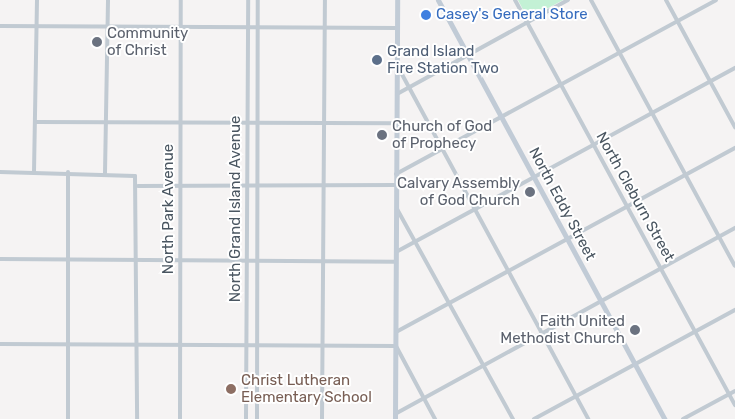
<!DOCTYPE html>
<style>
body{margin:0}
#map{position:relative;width:735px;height:419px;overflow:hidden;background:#f5f3f3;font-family:Rubik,sans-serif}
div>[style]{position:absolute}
.green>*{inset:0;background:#c3f1d5}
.street>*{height:4px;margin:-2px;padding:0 2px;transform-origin:2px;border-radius:2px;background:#c1cad2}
.secondary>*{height:5px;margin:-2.5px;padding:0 2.5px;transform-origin:2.5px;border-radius:2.5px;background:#c1cbd6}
.dots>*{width:14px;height:14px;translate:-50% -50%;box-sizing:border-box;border:2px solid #fff;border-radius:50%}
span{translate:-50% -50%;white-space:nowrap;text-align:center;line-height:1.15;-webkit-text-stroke:4px #fff;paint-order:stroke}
.shop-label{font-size:15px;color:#366cbe}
.left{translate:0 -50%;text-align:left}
.worship-label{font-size:15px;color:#5b616d}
.right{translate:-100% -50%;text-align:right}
.service-label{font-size:15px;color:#4e5e75}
.street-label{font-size:15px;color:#4a5661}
.education-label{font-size:15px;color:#785e54}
</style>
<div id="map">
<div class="green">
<div style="clip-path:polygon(518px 0,563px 0,528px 19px)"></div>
</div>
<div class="street">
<div style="left:515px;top:0;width:461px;rotate:61.5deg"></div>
<div style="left:591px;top:0;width:302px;rotate:61.6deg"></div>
<div style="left:666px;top:0;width:145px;rotate:61.5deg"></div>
<div style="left:0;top:26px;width:397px;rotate:0.3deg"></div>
<div style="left:398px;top:67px;width:400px;rotate:61.6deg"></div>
<div style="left:397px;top:94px;width:195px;rotate:-28.8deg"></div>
<div style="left:36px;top:122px;width:361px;rotate:0.2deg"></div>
<div style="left:0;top:172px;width:135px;rotate:1.7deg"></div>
<div style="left:135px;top:176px;width:243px;rotate:89.5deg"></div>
<div style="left:34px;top:172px;width:172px;rotate:-89deg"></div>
<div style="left:68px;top:172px;width:247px;rotate:90deg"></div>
<div style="left:105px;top:173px;width:173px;rotate:-89deg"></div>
<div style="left:396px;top:174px;width:364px;rotate:-28.5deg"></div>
<div style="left:138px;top:186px;width:258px;rotate:-0.2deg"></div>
<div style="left:397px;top:209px;width:240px;rotate:61.1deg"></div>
<div style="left:396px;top:252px;width:386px;rotate:-28.5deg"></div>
<div style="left:0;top:259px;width:396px;rotate:0.4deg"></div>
<div style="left:396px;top:332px;width:386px;rotate:-28.5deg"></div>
<div style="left:0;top:344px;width:396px;rotate:0.3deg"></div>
<div style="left:396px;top:346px;width:83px;rotate:61.9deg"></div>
<div style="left:395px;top:414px;width:388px;rotate:-28.7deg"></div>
<div style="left:180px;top:419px;width:419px;rotate:-89.9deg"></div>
<div style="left:246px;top:419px;width:419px;rotate:-89.7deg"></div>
<div style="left:257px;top:419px;width:419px;rotate:-89.9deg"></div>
<div style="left:322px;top:419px;width:419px;rotate:-89.6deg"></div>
<div style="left:534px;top:419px;width:229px;rotate:-28.5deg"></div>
<div style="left:683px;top:419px;width:59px;rotate:-28.3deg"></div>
</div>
<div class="secondary">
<div style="left:438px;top:0;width:477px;rotate:61.6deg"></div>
<div style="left:395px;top:419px;width:419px;rotate:-89.7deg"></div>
</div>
<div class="dots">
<div style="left:426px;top:15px;background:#3f7fe0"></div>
<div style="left:97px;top:42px;background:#6b7280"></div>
<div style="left:377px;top:60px;background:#5c6f8a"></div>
<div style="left:382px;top:135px;background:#6b7280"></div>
<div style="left:530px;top:192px;background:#6b7280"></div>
<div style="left:635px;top:330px;background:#6b7280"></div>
<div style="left:231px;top:389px;background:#8d6e63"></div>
</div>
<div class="shop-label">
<span class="left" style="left:436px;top:15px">Casey's General Store</span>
</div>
<div class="worship-label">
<span class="left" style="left:107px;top:42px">Community<br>of Christ</span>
<span class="left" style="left:392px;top:135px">Church of God<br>of Prophecy</span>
<span class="right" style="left:520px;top:192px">Calvary Assembly<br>of God Church</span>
<span class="right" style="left:625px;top:330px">Faith United<br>Methodist Church</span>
</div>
<div class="service-label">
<span class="left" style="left:387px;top:60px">Grand Island<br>Fire Station Two</span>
</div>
<div class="street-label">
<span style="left:635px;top:197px;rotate:61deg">North Cleburn Street</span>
<span style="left:562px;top:204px;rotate:62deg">North Eddy Street</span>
<span style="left:169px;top:209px;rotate:-90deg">North Park Avenue</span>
<span style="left:236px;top:209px;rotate:-90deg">North Grand Island Avenue</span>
</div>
<div class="education-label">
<span class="left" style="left:241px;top:389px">Christ Lutheran<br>Elementary School</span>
</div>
</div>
